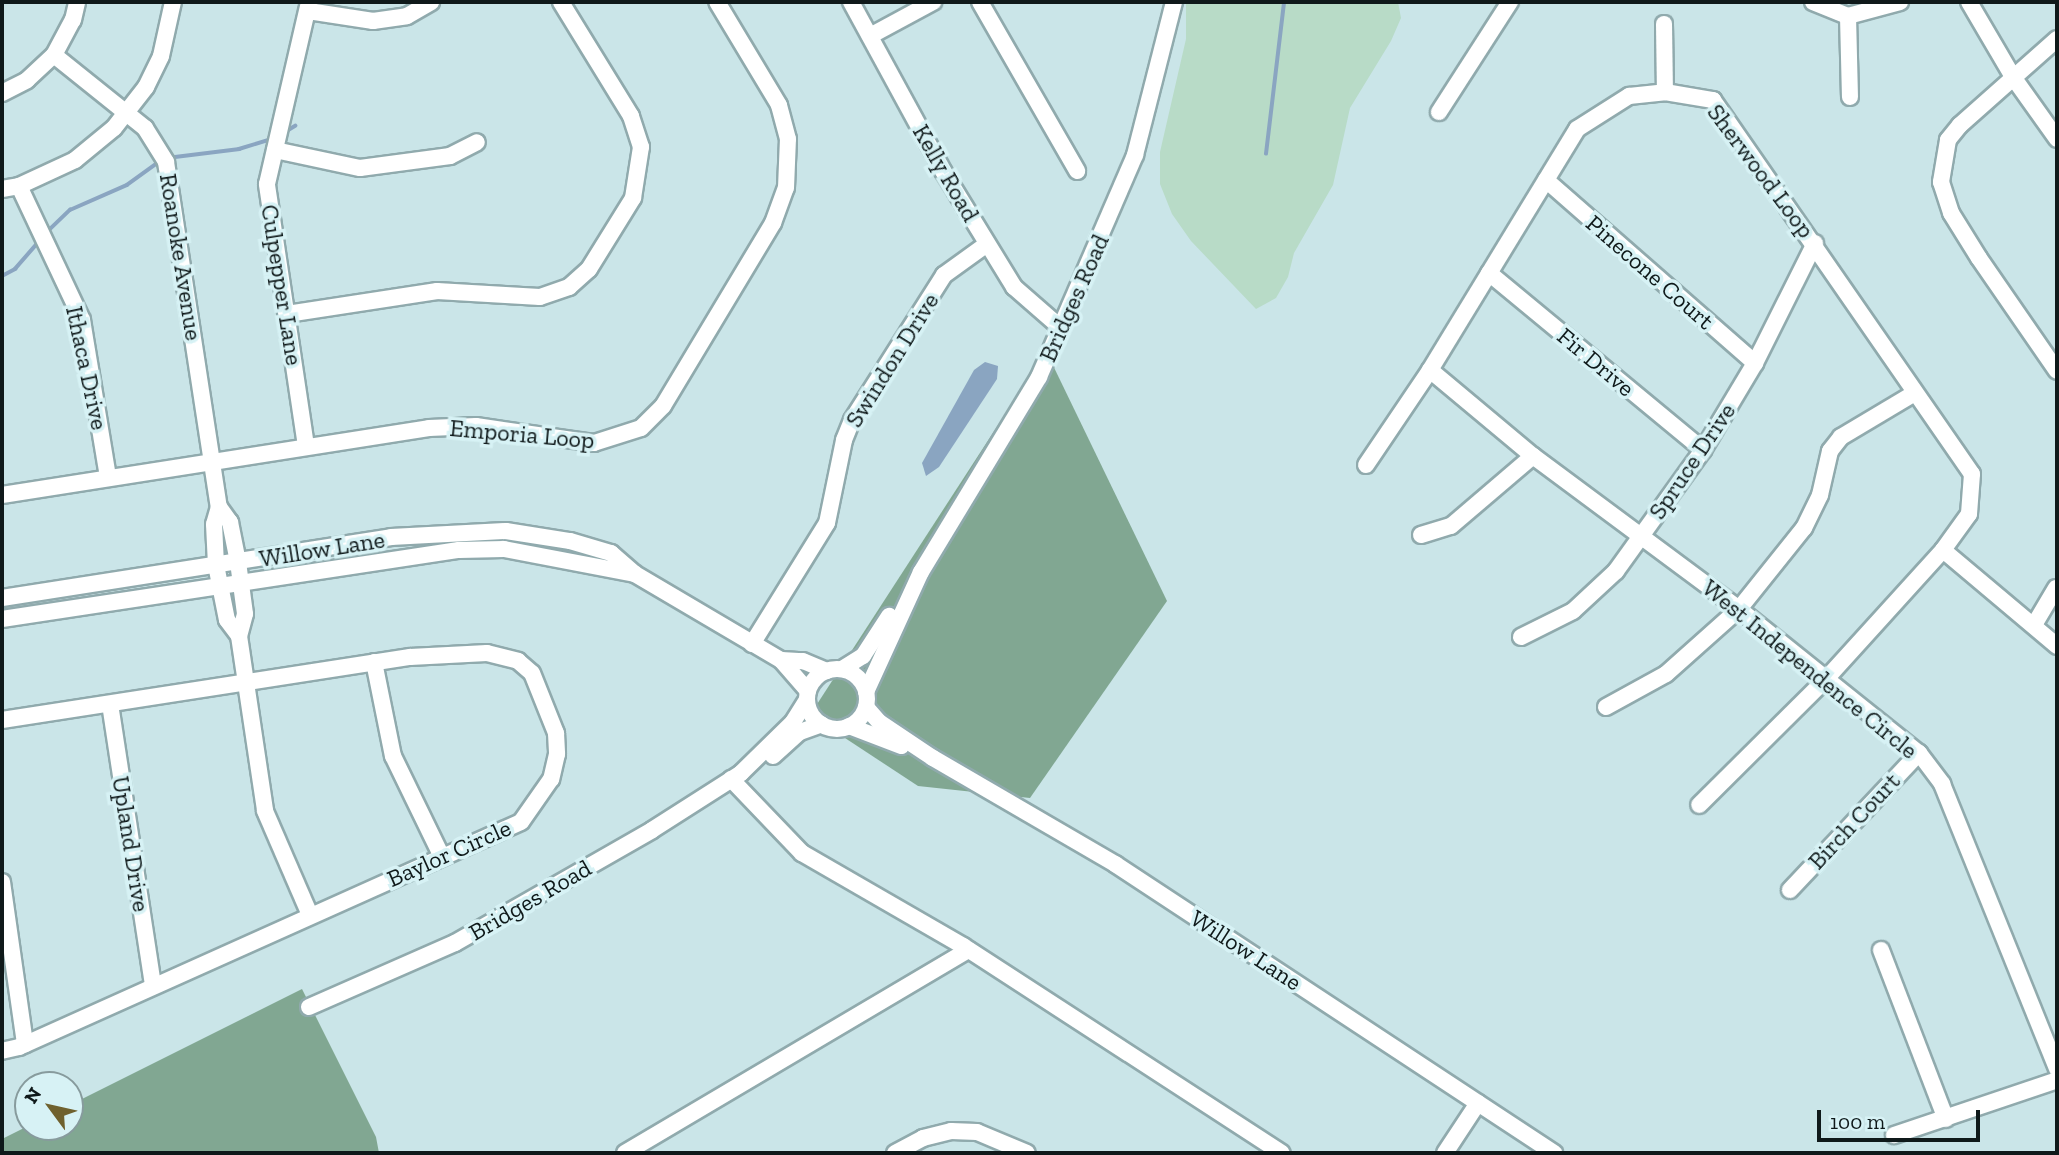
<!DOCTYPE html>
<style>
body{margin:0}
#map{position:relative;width:2059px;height:1155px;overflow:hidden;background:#cae5e8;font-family:"Zilla Slab",serif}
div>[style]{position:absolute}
.green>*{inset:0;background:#b8dbc7}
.forest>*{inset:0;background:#81a792}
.water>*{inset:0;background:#8aa5c1}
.stream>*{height:3.5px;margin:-1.75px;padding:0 1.75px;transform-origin:1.75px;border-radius:1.75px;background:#8aa5c1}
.roads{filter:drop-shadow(2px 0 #90aaad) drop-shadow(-2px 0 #90aaad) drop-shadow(0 2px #90aaad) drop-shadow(0 -2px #90aaad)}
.minor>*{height:16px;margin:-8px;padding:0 8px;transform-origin:8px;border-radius:8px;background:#fff}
.minor>.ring{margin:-8px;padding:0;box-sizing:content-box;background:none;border:16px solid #fff;border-radius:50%}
span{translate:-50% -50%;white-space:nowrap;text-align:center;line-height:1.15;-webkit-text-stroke:7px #d7f2f5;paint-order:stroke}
.street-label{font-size:24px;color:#0f191a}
.frame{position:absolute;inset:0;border:4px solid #0f191a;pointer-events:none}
.north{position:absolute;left:14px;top:1071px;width:70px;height:70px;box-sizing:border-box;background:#d7f2f5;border:2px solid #879b9d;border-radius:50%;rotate:303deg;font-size:19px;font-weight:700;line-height:28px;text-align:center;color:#0f191a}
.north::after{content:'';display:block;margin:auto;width:24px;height:32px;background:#6f612e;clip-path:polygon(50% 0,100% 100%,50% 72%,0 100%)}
.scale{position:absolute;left:1817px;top:1110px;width:163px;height:32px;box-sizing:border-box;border:4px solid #0f191a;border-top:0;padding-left:9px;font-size:21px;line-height:24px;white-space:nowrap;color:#0f191a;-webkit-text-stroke:5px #d7f2f5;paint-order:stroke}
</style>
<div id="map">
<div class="green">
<div style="clip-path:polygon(1186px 2px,1398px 2px,1401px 18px,1391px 41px,1350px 108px,1333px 185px,1294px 253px,1288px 277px,1276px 298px,1256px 309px,1191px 241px,1172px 214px,1160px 184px,1160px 152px,1186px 39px)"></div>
</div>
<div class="forest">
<div style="clip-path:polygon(1046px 351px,1167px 601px,1030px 798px,918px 786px,810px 715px)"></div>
<div style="clip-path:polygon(302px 989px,376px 1137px,379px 1153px,2px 1153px,2px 1139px,28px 1126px,70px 1127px,70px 1105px)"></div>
</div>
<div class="water">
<div style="clip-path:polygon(985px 362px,998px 366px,997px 379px,939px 467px,926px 476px,922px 463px,974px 370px)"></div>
</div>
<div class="stream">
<div style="left:285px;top:132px;width:12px;rotate:-31deg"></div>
<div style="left:1266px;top:154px;width:153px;rotate:-83.2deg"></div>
<div style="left:167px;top:158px;width:73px;rotate:-7.1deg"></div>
<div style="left:239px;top:149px;width:34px;rotate:-17deg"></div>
<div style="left:47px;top:232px;width:32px;rotate:-44deg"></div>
<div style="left:70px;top:210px;width:62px;rotate:-23.7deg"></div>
<div style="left:127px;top:185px;width:41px;rotate:-36deg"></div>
<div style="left:2px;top:276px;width:15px;rotate:-28deg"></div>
<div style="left:15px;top:269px;width:38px;rotate:-49deg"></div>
</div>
<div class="roads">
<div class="minor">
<div style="left:851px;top:2px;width:192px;rotate:61.4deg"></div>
<div style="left:943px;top:171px;width:136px;rotate:58.5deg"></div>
<div style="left:1014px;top:287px;width:62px;rotate:41.1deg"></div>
<div style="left:980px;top:2px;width:195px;rotate:60.1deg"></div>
<div style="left:1813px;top:2px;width:38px;rotate:22deg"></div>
<div style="left:1848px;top:16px;width:54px;rotate:-15.1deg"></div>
<div style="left:1969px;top:2px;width:87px;rotate:59.6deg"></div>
<div style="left:2013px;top:77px;width:76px;rotate:54.6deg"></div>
<div style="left:308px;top:11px;width:66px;rotate:8.7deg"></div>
<div style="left:373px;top:21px;width:34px;rotate:-8deg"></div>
<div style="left:407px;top:16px;width:28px;rotate:-30deg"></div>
<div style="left:1848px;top:16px;width:81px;rotate:88.6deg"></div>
<div style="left:1664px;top:24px;width:68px;rotate:89.2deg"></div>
<div style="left:870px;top:36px;width:72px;rotate:-28.4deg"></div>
<div style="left:2057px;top:39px;width:130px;rotate:138.4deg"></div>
<div style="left:1960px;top:125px;width:19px;rotate:129deg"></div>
<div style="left:1948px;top:140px;width:43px;rotate:99.5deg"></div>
<div style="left:1941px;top:182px;width:33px;rotate:72deg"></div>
<div style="left:1951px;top:213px;width:53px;rotate:58.1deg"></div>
<div style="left:1979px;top:258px;width:137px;rotate:55.4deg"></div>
<div style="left:54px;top:55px;width:117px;rotate:38.7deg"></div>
<div style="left:145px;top:128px;width:40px;rotate:58deg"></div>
<div style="left:166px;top:162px;width:349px;rotate:81.3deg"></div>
<div style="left:219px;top:507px;width:18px;rotate:106deg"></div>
<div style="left:214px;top:524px;width:41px;rotate:87.2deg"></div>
<div style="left:216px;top:565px;width:56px;rotate:78.7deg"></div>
<div style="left:227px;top:620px;width:20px;rotate:53deg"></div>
<div style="left:2px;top:93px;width:28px;rotate:-27deg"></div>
<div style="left:27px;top:80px;width:37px;rotate:-43deg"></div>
<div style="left:54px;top:55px;width:40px;rotate:-62deg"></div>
<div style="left:73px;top:20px;width:18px;rotate:-77deg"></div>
<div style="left:1439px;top:112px;width:131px;rotate:-57.2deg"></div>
<div style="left:275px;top:150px;width:87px;rotate:12deg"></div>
<div style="left:360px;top:168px;width:91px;rotate:-7.6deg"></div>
<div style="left:450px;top:156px;width:30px;rotate:-27deg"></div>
<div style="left:1546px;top:180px;width:278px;rotate:41.2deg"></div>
<div style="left:19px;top:186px;width:148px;rotate:64.8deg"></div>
<div style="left:82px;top:320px;width:159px;rotate:80.6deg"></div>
<div style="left:2px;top:189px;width:17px;rotate:-10deg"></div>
<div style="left:19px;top:186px;width:62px;rotate:-24.9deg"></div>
<div style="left:75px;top:160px;width:50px;rotate:-39.4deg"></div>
<div style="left:114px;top:128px;width:52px;rotate:-52deg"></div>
<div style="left:146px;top:87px;width:34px;rotate:-64deg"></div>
<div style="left:161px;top:56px;width:55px;rotate:-77.5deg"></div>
<div style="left:1489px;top:273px;width:278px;rotate:39.6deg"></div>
<div style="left:287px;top:314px;width:152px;rotate:-8.7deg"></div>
<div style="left:437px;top:291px;width:103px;rotate:3.3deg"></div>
<div style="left:540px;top:297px;width:31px;rotate:-19deg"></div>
<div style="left:569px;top:287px;width:27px;rotate:-42deg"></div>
<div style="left:589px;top:269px;width:84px;rotate:-58.2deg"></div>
<div style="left:633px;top:198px;width:52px;rotate:-81.1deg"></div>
<div style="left:641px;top:147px;width:33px;rotate:-108deg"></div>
<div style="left:631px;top:116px;width:134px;rotate:-121.6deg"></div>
<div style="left:1430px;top:370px;width:134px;rotate:39.9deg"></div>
<div style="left:1533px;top:456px;width:257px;rotate:36.6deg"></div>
<div style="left:1739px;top:609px;width:231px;rotate:38.7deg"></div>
<div style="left:1919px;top:753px;width:39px;rotate:53deg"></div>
<div style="left:1942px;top:784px;width:307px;rotate:68deg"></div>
<div style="left:306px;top:446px;width:265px;rotate:-98.5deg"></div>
<div style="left:267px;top:184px;width:187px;rotate:-77deg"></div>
<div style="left:1366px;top:465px;width:115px;rotate:-56deg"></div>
<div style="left:1430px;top:370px;width:282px;rotate:-58.6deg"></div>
<div style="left:1577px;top:129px;width:62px;rotate:-32.4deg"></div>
<div style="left:1629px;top:96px;width:36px;rotate:-6deg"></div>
<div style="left:1665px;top:92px;width:49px;rotate:9.5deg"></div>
<div style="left:1713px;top:100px;width:455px;rotate:55.3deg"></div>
<div style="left:1972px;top:474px;width:40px;rotate:94.3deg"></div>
<div style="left:1969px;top:514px;width:44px;rotate:125.8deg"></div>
<div style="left:1943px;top:550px;width:173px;rotate:132.2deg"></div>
<div style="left:1827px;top:678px;width:180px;rotate:135.2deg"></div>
<div style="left:2px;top:495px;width:432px;rotate:-8.9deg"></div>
<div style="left:429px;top:428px;width:47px;rotate:-2.4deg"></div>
<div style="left:476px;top:426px;width:119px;rotate:8.2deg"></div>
<div style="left:594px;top:443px;width:49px;rotate:-17.7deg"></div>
<div style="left:641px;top:428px;width:31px;rotate:-45deg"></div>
<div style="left:663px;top:406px;width:214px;rotate:-59deg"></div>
<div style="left:773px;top:223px;width:37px;rotate:-70deg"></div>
<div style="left:786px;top:188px;width:49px;rotate:-87.7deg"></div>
<div style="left:788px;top:139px;width:35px;rotate:-105deg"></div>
<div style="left:779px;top:105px;width:120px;rotate:-121deg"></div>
<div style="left:219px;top:507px;width:19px;rotate:54deg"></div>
<div style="left:230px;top:522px;width:41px;rotate:78.7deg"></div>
<div style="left:238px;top:562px;width:52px;rotate:82.3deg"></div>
<div style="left:245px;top:614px;width:23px;rotate:105deg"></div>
<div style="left:239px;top:636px;width:177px;rotate:81.5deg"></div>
<div style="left:265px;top:811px;width:113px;rotate:66.6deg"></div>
<div style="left:1421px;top:535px;width:31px;rotate:-17deg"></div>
<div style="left:1451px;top:526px;width:108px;rotate:-40.5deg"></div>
<div style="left:1943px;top:550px;width:149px;rotate:40.1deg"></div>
<div style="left:2px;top:598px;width:394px;rotate:-8.9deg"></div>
<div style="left:391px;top:537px;width:115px;rotate:-3deg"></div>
<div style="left:506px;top:531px;width:65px;rotate:8.9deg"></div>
<div style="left:570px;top:541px;width:43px;rotate:16.3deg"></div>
<div style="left:611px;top:553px;width:32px;rotate:41deg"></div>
<div style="left:635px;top:574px;width:169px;rotate:30.5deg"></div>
<div style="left:781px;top:660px;width:41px;rotate:48.9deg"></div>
<div style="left:2px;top:619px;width:462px;rotate:-8.6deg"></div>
<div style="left:459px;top:550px;width:45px;rotate:-1.3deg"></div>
<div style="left:504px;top:549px;width:133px;rotate:10.8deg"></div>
<div style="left:2034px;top:625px;width:43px;rotate:-59.3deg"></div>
<div style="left:1521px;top:637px;width:58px;rotate:-26.6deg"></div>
<div style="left:1573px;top:611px;width:59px;rotate:-42.9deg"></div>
<div style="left:1616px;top:571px;width:149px;rotate:-54.3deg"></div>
<div style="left:1703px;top:450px;width:101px;rotate:-59.1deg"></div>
<div style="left:1755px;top:363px;width:134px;rotate:-63.4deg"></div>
<div style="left:752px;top:644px;width:142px;rotate:-58.2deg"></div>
<div style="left:827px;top:523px;width:85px;rotate:-78.4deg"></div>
<div style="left:844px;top:440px;width:22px;rotate:-68deg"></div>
<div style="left:852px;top:420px;width:172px;rotate:-57.6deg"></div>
<div style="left:944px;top:275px;width:53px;rotate:-35.8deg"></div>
<div style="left:781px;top:660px;width:22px;rotate:3deg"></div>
<div style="left:803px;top:661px;width:26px;rotate:23deg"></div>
<div style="left:374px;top:662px;width:96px;rotate:78.6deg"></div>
<div style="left:393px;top:756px;width:112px;rotate:64.1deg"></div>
<div style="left:842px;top:669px;width:25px;rotate:-32deg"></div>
<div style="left:863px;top:656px;width:48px;rotate:-57deg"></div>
<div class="ring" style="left:807px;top:669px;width:44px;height:44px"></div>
<div style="left:866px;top:692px;width:132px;rotate:-65.4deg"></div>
<div style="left:921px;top:572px;width:228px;rotate:-58.8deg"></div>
<div style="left:1039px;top:377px;width:242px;rotate:-66.6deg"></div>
<div style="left:1135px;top:155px;width:158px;rotate:-75.7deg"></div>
<div style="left:110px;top:704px;width:284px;rotate:81.3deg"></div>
<div style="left:866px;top:707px;width:20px;rotate:49deg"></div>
<div style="left:879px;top:722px;width:65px;rotate:33.7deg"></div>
<div style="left:933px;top:758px;width:211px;rotate:30.2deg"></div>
<div style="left:1115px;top:864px;width:526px;rotate:33.36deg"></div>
<div style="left:1606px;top:707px;width:68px;rotate:-28.8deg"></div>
<div style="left:1666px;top:674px;width:98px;rotate:-41.7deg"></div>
<div style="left:1739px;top:609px;width:104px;rotate:-51.3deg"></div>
<div style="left:1804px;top:528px;width:37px;rotate:-64deg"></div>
<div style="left:1820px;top:495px;width:45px;rotate:-77.2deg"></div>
<div style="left:1830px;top:451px;width:18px;rotate:-52deg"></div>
<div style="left:1841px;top:437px;width:84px;rotate:-30.8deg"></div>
<div style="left:2px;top:720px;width:413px;rotate:-8.8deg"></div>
<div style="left:410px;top:657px;width:77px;rotate:-3deg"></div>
<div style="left:487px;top:653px;width:32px;rotate:14deg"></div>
<div style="left:518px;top:661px;width:18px;rotate:41deg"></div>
<div style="left:532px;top:673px;width:65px;rotate:68.2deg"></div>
<div style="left:556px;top:733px;width:21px;rotate:87deg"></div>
<div style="left:557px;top:754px;width:26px;rotate:103deg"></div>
<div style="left:551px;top:779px;width:52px;rotate:124.9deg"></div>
<div style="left:521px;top:822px;width:550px;rotate:155.86deg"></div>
<div style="left:19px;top:1047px;width:17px;rotate:167deg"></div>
<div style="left:849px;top:726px;width:56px;rotate:21deg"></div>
<div style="left:773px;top:756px;width:36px;rotate:-42deg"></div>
<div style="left:800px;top:732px;width:23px;rotate:-20deg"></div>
<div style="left:731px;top:779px;width:103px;rotate:46.2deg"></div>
<div style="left:802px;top:853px;width:186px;rotate:30deg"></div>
<div style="left:963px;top:946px;width:380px;rotate:33deg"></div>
<div style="left:2px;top:882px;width:164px;rotate:81.9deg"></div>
<div style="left:1790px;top:890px;width:188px;rotate:-46.7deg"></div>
<div style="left:1881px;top:950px;width:181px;rotate:69deg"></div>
<div style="left:309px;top:1007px;width:159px;rotate:-23.7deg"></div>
<div style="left:455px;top:943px;width:227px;rotate:-29.8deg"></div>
<div style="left:652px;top:830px;width:106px;rotate:-32.6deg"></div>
<div style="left:741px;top:773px;width:73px;rotate:-44.4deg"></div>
<div style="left:793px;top:722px;width:26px;rotate:-58deg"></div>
<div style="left:1894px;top:1135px;width:172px;rotate:-18.6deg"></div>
<div style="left:625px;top:1153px;width:399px;rotate:-30.6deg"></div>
<div style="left:895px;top:1153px;width:32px;rotate:-28deg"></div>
<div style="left:923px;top:1138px;width:29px;rotate:-14deg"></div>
<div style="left:951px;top:1131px;width:26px;rotate:2deg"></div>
<div style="left:977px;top:1132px;width:54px;rotate:22.8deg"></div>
<div style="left:1445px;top:1153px;width:60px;rotate:-56.6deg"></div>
</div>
</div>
<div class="street-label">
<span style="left:1761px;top:171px;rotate:53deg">Sherwood Loop</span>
<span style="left:946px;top:173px;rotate:60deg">Kelly Road</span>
<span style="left:181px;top:257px;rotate:81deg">Roanoke Avenue</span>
<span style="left:1650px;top:272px;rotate:41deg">Pinecone Court</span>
<span style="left:282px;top:285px;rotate:81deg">Culpepper Lane</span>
<span style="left:1074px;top:298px;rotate:-66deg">Bridges Road</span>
<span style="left:892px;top:360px;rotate:-58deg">Swindon Drive</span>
<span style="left:1596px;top:362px;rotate:40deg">Fir Drive</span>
<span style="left:87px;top:368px;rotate:78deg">Ithaca Drive</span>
<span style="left:522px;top:434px;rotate:5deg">Emporia Loop</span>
<span style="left:1692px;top:461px;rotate:-56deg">Spruce Drive</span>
<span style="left:322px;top:549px;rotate:-9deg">Willow Lane</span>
<span style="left:1810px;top:669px;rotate:39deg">West Independence Circle</span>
<span style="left:1854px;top:821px;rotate:-47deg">Birch Court</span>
<span style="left:131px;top:844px;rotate:81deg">Upland Drive</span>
<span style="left:449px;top:853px;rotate:-24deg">Baylor Circle</span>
<span style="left:530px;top:900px;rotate:-30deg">Bridges Road</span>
<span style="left:1246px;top:950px;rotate:33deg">Willow Lane</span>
</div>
<div class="frame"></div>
<div class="north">N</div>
<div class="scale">100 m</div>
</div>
